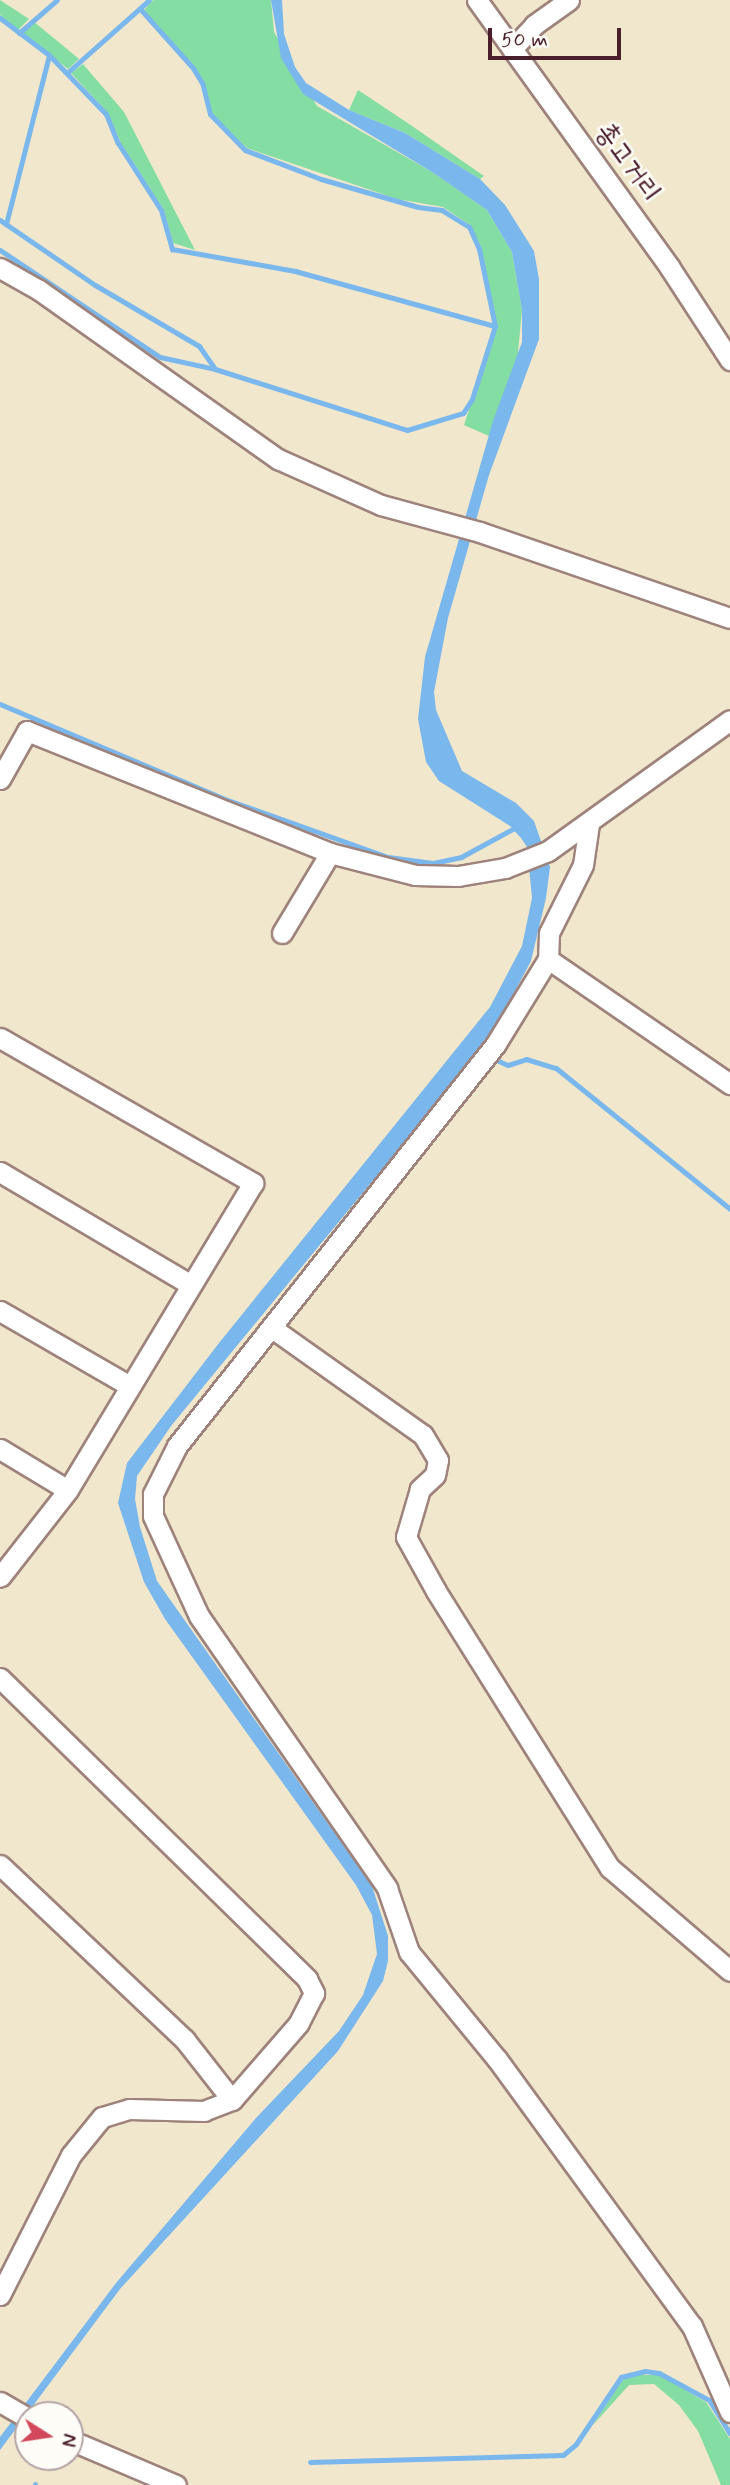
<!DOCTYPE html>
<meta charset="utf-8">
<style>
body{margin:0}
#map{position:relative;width:730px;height:2485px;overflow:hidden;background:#f1e7cd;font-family:Mynerve,"Poor Story",sans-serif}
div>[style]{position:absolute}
.green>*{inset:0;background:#84dda3}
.water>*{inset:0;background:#79b7ec}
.stream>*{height:5px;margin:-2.5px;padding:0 2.5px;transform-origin:2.5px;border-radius:2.5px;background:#79b7ec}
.roads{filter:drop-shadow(2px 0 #9e837c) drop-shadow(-2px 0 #9e837c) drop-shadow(0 2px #9e837c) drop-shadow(0 -2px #9e837c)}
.minor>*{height:19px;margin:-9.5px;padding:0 9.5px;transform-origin:9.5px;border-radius:9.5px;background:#fff}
span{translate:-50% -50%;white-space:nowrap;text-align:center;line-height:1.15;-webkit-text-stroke:5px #fdfcf7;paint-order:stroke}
.street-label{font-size:28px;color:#4a1f2b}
.north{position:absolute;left:14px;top:2401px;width:70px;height:70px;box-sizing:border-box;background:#fdfcf7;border:2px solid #b5a4a5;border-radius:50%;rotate:102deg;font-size:19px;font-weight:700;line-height:28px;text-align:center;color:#4a1f2b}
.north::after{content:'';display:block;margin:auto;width:24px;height:32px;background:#d1495b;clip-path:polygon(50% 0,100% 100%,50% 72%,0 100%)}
.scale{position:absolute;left:488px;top:28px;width:133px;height:32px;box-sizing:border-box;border:4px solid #4a1f2b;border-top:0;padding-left:9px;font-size:21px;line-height:24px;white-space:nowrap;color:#4a1f2b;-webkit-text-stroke:5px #fdfcf7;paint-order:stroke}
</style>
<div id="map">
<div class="green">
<div style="clip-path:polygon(0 0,29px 19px,18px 30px,0 15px)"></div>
<div style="clip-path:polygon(153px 0,271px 0,274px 32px,317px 106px,432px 172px,487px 210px,512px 252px,522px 310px,517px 363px,489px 436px,464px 425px,497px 325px,481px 247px,470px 225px,443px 207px,397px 199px,247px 148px,212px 115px,195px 68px,144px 10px)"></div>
<div style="clip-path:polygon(34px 22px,61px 44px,79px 59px,68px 69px,22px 32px)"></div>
<div style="clip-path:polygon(83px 64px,124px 112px,195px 250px,173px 243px,164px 210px,121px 143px,108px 113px,71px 73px)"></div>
<div style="clip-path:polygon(358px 90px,412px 126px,484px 176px,480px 179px,405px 133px,349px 110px)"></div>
<div style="clip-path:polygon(633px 2375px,659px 2375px,706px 2402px,730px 2439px,730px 2485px,721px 2485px,698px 2431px,679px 2405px,654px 2384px,629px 2385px,593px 2425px,622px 2380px)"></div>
</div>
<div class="water">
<div style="clip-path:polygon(271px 0,282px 0,284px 34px,295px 67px,306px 83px,349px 110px,405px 133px,480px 179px,505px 205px,534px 251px,539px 279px,539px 339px,489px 475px,448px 618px,434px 692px,436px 710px,462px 771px,516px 803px,534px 821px,550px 867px,546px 898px,531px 961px,490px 1038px,171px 1426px,137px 1476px,135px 1499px,140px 1527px,157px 1581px,372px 1886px,388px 1936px,388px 1961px,383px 1981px,338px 2051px,120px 2289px,0 2450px,0 2437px,116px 2283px,256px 2118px,339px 2031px,363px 1995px,377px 1954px,372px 1915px,356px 1885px,165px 1619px,144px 1582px,118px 1503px,127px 1463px,219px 1343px,490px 1007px,522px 946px,532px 898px,527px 847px,521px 838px,510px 826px,439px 781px,426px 762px,418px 719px,425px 657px,493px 421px,522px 342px,522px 310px,512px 252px,487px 210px,432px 172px,303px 94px,281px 58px)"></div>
</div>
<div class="stream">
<div style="left:0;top:18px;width:61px;rotate:37.1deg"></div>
<div style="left:49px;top:55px;width:82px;rotate:46deg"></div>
<div style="left:106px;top:114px;width:31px;rotate:68deg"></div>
<div style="left:118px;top:143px;width:80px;rotate:57.3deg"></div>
<div style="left:161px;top:210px;width:41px;rotate:74.2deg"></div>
<div style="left:172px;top:249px;width:125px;rotate:10.1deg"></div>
<div style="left:295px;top:271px;width:207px;rotate:15.4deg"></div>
<div style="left:19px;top:33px;width:50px;rotate:-41deg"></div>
<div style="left:68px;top:72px;width:108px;rotate:-41.6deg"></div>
<div style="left:0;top:220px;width:115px;rotate:34.4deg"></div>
<div style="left:95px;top:285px;width:121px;rotate:30.4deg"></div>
<div style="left:199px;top:346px;width:28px;rotate:55deg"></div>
<div style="left:215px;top:369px;width:201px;rotate:17.6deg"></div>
<div style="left:407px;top:430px;width:59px;rotate:-16.9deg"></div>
<div style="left:463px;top:413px;width:17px;rotate:-57deg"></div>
<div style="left:472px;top:399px;width:77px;rotate:-72.5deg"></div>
<div style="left:495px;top:326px;width:79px;rotate:-101.7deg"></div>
<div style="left:479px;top:249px;width:24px;rotate:-114deg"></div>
<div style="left:469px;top:227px;width:32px;rotate:-148deg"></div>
<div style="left:442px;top:210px;width:24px;rotate:-173deg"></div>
<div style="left:418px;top:207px;width:101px;rotate:-163.9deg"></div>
<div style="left:321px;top:179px;width:81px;rotate:-159.1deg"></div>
<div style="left:245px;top:150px;width:50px;rotate:-134.2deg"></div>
<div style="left:210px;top:114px;width:32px;rotate:-104deg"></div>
<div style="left:202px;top:83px;width:17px;rotate:-121deg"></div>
<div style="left:193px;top:68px;width:79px;rotate:-131.9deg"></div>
<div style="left:6px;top:224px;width:174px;rotate:-75.7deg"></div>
<div style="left:0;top:250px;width:192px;rotate:33.8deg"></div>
<div style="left:160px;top:357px;width:56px;rotate:12.3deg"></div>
<div style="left:0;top:704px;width:241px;rotate:22.9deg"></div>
<div style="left:222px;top:798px;width:176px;rotate:19.6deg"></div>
<div style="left:388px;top:857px;width:45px;rotate:7.6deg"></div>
<div style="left:433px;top:863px;width:29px;rotate:-12deg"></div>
<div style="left:461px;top:857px;width:65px;rotate:-28.5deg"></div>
<div style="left:492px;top:1058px;width:17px;rotate:24deg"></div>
<div style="left:508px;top:1065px;width:19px;rotate:-18deg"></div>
<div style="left:526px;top:1059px;width:31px;rotate:17deg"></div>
<div style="left:556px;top:1068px;width:224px;rotate:39deg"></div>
<div style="left:310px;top:2462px;width:253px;rotate:-1.6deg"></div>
<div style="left:563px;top:2455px;width:17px;rotate:-40deg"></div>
<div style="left:576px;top:2444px;width:81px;rotate:-56.1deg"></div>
<div style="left:621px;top:2377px;width:25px;rotate:-14deg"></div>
<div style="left:645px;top:2371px;width:14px;rotate:8deg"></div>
<div style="left:659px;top:2373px;width:57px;rotate:28.4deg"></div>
<div style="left:709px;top:2400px;width:39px;rotate:58deg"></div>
<div style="left:35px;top:2485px;width:1px;rotate:-90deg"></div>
</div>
<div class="roads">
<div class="minor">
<div style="left:477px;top:0;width:330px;rotate:54.2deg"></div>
<div style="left:670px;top:268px;width:110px;rotate:56.9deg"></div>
<div style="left:512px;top:49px;width:33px;rotate:-47deg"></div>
<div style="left:534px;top:25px;width:43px;rotate:-35.5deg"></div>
<div style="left:0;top:268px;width:45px;rotate:29.4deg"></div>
<div style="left:39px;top:290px;width:293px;rotate:35.3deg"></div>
<div style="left:278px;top:459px;width:113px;rotate:24.1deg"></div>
<div style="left:381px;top:505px;width:103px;rotate:15.3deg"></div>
<div style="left:480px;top:532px;width:264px;rotate:19deg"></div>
<div style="left:0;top:779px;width:55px;rotate:-60.6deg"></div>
<div style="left:27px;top:731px;width:327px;rotate:21.9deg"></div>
<div style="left:330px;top:853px;width:88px;rotate:14.5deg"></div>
<div style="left:415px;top:875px;width:43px;rotate:1.3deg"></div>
<div style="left:458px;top:876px;width:48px;rotate:-9.7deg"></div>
<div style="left:505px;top:868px;width:46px;rotate:-21.6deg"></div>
<div style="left:548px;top:851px;width:224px;rotate:-35.7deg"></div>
<div style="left:589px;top:824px;width:41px;rotate:98.3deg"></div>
<div style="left:583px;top:865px;width:76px;rotate:116.6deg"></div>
<div style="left:549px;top:933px;width:26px;rotate:92deg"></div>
<div style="left:548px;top:959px;width:101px;rotate:121.6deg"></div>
<div style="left:495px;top:1045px;width:512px;rotate:128.42deg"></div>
<div style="left:177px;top:1446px;width:54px;rotate:116.6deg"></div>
<div style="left:153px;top:1494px;width:22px;rotate:90deg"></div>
<div style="left:153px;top:1516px;width:110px;rotate:65.3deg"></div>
<div style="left:199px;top:1616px;width:331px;rotate:55.3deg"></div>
<div style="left:387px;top:1888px;width:68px;rotate:71deg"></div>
<div style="left:409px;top:1952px;width:139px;rotate:50.6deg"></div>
<div style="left:497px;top:2059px;width:331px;rotate:53.9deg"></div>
<div style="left:692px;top:2326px;width:94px;rotate:66.2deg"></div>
<div style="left:282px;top:933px;width:93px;rotate:-59deg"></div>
<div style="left:548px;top:959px;width:221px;rotate:34.5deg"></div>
<div style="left:0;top:1038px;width:292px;rotate:29.8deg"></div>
<div style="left:253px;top:1183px;width:358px;rotate:121.1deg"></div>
<div style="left:68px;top:1490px;width:110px;rotate:128deg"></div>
<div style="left:0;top:1172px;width:222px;rotate:30.6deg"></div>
<div style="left:0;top:1311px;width:150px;rotate:30deg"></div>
<div style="left:272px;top:1328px;width:185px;rotate:35.3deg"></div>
<div style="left:423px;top:1435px;width:29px;rotate:59deg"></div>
<div style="left:438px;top:1460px;width:15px;rotate:101deg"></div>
<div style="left:435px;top:1475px;width:21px;rotate:137deg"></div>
<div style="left:420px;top:1489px;width:50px;rotate:106.3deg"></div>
<div style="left:406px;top:1537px;width:62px;rotate:60.9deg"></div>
<div style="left:436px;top:1591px;width:327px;rotate:57.9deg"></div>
<div style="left:610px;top:1868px;width:158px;rotate:40.6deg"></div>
<div style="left:0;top:1449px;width:79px;rotate:31.1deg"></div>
<div style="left:0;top:1678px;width:430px;rotate:44.4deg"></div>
<div style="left:307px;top:1979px;width:16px;rotate:63deg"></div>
<div style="left:314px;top:1993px;width:34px;rotate:117deg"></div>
<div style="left:299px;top:2023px;width:102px;rotate:131deg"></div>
<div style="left:232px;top:2100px;width:30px;rotate:159deg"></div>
<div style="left:204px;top:2111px;width:75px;rotate:-178.5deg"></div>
<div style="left:129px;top:2109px;width:28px;rotate:163deg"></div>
<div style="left:102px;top:2117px;width:49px;rotate:129.2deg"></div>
<div style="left:71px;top:2155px;width:157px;rotate:116.9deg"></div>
<div style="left:0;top:1865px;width:255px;rotate:43.4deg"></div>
<div style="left:185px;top:2040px;width:76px;rotate:51.9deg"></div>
<div style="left:0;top:2402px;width:32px;rotate:30deg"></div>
<div style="left:70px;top:2440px;width:115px;rotate:23deg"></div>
</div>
</div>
<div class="street-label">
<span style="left:627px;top:163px;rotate:54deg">총고거리</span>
</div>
<div class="north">N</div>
<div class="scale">50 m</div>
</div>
